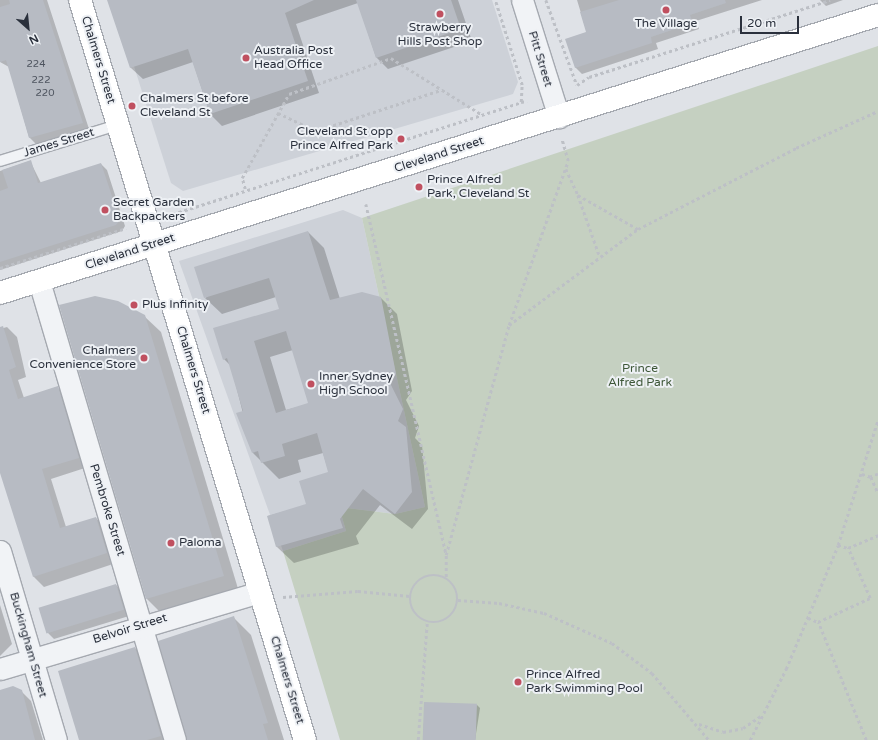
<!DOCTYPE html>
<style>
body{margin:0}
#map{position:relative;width:878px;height:740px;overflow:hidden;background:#dfe2e7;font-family:"Varela Round",sans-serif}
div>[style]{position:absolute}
.built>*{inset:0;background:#cdd1d8}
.green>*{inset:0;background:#c5d0c1}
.shadow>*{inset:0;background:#0003}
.building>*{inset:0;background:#b7bbc3;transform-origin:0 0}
.path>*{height:2.5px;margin-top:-1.25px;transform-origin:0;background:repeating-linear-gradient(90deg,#bdc0c6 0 3px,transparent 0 6px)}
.path>.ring{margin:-1.25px;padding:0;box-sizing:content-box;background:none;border:2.5px solid #bdc0c6;border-radius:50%}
.roads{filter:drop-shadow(1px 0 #a5a9b0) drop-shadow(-1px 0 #a5a9b0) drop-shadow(0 1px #a5a9b0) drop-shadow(0 -1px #a5a9b0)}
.service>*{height:10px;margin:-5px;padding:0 5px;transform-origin:5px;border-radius:5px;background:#f1f3f6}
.minor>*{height:21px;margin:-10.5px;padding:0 10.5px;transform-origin:10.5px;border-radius:10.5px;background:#f1f3f6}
.secondary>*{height:22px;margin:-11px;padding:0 11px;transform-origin:11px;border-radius:11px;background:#fff}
.primary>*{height:22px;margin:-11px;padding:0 11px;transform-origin:11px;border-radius:11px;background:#fff}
.dots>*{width:11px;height:11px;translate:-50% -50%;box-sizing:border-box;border:2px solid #eef1f5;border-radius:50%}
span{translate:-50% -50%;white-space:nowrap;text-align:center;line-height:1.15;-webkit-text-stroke:4px #eef1f5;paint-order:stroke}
.number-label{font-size:10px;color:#4d535e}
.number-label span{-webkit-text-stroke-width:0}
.poi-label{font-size:12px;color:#2a303c}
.left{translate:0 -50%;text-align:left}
.right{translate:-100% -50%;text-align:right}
.street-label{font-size:12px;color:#2a303c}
.park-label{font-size:12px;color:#3e5738}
.north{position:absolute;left:8px;top:8px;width:40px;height:40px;-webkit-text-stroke:3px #eef1f5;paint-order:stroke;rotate:153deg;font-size:11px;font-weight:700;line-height:16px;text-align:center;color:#2a303c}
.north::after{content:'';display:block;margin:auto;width:14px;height:18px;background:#2a303c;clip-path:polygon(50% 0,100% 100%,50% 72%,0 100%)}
.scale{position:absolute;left:740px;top:16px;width:59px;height:18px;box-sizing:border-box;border:2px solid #2a303c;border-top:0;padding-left:5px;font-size:12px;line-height:14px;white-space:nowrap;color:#2a303c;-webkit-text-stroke:3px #eef1f5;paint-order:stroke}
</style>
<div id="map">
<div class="built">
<div style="clip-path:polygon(113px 0,492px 0,518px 82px,513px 94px,183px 191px,171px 183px)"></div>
<div style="clip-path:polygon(343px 210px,362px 218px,425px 507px,395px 514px,339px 507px,346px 531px,283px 551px,179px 261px)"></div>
</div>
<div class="green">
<div style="clip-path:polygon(878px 46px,878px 740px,340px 740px,283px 551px,346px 531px,339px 507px,395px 514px,425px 507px,362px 218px)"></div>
</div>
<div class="shadow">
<div style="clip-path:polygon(0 0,47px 0,89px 129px,36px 144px,29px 137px,9px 67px,0 62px)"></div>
<div style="clip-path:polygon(108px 0,458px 0,472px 41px,388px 69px,376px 57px,358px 3px,296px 24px,319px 93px,222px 126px,210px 114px,193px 62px,143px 79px,131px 68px)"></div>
<div style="clip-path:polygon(577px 0,762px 0,696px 21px,699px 29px,656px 43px,658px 49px,582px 74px,575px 67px,587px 33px)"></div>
<div style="clip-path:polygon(820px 0,843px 0,826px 6px)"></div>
<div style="clip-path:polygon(30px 161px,41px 183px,101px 164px,107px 170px,125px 226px,122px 231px,0 270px,0 171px)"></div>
<div style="clip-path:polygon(evenodd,308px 232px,324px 248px,340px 299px,380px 297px,397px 314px,412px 391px,406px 400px,419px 426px,415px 438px,422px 445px,428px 509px,412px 529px,380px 505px,356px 536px,359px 544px,294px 563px,277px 547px,268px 516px,307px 505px,329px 473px,323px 453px,298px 460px,301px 472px,279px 479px,253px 453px,231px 366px,224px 359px,280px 309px,276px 297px,222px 314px,205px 298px,308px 232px,293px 350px,309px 404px,286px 410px,270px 357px,293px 350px)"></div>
<div style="clip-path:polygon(144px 316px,161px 332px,239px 592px,163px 615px,147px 599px)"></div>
<div style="clip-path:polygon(7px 327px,17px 337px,26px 377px,18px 380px,24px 398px,57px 387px,67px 397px,88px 467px,51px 479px,66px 527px,96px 518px,106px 528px,116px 563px,44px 587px,34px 577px,0 469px,0 329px)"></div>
<div style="clip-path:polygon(116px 585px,122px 591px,129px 616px,54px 639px,48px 633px,40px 609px)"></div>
<div style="clip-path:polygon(0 605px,12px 644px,0 656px)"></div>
<div style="clip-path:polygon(234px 618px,251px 635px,284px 740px,187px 740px)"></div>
<div style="clip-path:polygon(135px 648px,144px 657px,168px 740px,80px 740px)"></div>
<div style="clip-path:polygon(0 691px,21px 691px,31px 701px,43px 740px,0 740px)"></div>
<div style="clip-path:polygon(425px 703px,477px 705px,480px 708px,475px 740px,423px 740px)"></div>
</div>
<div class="building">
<div style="clip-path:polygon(9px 0,43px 0,83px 123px,29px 138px,6px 60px,0 62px,0 7px,10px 4px)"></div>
<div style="clip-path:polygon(107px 0,314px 0,285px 13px,308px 81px,210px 114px,188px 49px,130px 68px)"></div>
<div style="clip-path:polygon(356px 0,451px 0,461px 29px,376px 58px)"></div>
<div style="clip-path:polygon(619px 0,725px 0,726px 3px,690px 15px,693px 23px,651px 37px,652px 43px,575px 68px,565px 39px,586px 32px,580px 12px)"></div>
<div style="clip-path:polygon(31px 160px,38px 183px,101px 163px,120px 220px,116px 225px,0 262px,0 191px,8px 188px,2px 170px)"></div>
<div style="clip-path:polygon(evenodd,308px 231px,330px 300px,362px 292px,381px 297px,396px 374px,390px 383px,403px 409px,398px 421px,406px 427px,412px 492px,395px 514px,363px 489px,340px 519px,343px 528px,276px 547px,267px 516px,306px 504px,299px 481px,328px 472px,317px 433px,282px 444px,285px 456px,261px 463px,258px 451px,252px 453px,236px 413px,243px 411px,227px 358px,223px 360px,213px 328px,279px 309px,269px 278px,204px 298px,194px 267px,308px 231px,286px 331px,308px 403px,276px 413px,254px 341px,286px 331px)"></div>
<div style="clip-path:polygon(95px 296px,118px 301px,145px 315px,224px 576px,146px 599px,59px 305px)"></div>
<div style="clip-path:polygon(3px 326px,16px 367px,9px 370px,18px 399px,58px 386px,79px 458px,42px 469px,60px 528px,96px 517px,107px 553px,33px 577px,0 473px,0 327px)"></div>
<div style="left:116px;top:584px;width:27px;height:81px;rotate:73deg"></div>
<div style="clip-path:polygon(234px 616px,268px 723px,263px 724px,268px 740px,187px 740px,158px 641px)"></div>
<div style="clip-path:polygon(135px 647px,161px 736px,147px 740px,79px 740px,58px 671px)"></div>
<div style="clip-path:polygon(13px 686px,22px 690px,35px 740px,0 740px,0 690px)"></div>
<div style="left:424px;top:702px;width:53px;height:38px;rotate:2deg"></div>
</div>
<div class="path">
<div style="left:546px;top:0;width:90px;rotate:70deg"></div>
<div style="left:577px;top:85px;width:14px;rotate:-34deg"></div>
<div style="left:589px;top:77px;width:253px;rotate:-17.7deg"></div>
<div style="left:521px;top:102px;width:6px;rotate:-9deg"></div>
<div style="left:278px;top:113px;width:42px;rotate:25.3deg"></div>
<div style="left:316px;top:131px;width:132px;rotate:-18.2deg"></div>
<div style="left:566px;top:169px;width:29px;rotate:65deg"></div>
<div style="left:578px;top:195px;width:69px;rotate:29.5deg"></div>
<div style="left:245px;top:189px;width:11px;rotate:-105deg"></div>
<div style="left:242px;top:178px;width:96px;rotate:-60.8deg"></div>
<div style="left:289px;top:94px;width:108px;rotate:-19.4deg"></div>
<div style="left:391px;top:58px;width:106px;rotate:31.9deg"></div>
<div style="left:578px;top:195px;width:66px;rotate:70.5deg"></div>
<div style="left:366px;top:204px;width:359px;rotate:77.1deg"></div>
<div style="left:173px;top:214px;width:366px;rotate:-17.8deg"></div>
<div style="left:521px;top:102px;width:17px;rotate:-87deg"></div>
<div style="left:522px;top:85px;width:89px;rotate:-107.6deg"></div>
<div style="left:0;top:268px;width:132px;rotate:-17.6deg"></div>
<div style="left:509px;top:325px;width:174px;rotate:-70.2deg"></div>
<div style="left:568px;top:161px;width:22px;rotate:-106deg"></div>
<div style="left:862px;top:474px;width:9px;rotate:18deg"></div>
<div style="left:878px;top:474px;width:8px;rotate:157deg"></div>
<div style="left:871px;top:477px;width:17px;rotate:66deg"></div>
<div style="left:838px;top:545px;width:10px;rotate:17deg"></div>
<div class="ring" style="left:410px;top:575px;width:45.5px;height:45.5px"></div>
<div style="left:446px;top:577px;width:22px;rotate:-90deg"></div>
<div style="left:446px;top:555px;width:238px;rotate:-74.7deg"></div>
<div style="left:509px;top:325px;width:161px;rotate:-36.7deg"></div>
<div style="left:638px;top:229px;width:178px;rotate:-27.1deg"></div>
<div style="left:796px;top:148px;width:90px;rotate:-24.3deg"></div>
<div style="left:283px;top:597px;width:75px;rotate:-4.6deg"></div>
<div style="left:358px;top:591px;width:52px;rotate:5.5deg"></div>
<div style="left:458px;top:600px;width:41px;rotate:4.2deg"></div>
<div style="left:499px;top:603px;width:46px;rotate:12.5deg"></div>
<div style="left:544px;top:613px;width:74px;rotate:23.8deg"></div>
<div style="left:612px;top:643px;width:50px;rotate:36.9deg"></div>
<div style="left:652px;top:673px;width:88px;rotate:49.6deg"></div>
<div style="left:808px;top:618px;width:11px;rotate:22deg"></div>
<div style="left:699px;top:724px;width:25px;rotate:18deg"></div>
<div style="left:723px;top:732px;width:20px;rotate:-11deg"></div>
<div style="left:743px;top:728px;width:23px;rotate:-34deg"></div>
<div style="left:418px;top:740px;width:118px;rotate:-85.6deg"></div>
<div style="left:750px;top:740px;width:80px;rotate:-63.1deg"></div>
<div style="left:786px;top:669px;width:134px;rotate:-67.2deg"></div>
<div style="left:838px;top:545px;width:131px;rotate:-72.3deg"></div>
<div style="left:866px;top:740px;width:127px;rotate:-112.1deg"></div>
<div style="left:818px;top:622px;width:57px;rotate:-24.8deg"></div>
<div style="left:870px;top:598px;width:55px;rotate:-113.7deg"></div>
<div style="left:848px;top:548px;width:33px;rotate:-23deg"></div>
</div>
<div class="roads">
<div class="service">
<div style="left:0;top:161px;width:122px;rotate:-17.1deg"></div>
</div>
<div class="minor">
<div style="left:522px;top:0;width:123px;rotate:72.5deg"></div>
<div style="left:39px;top:281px;width:479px;rotate:73.5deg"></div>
<div style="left:0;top:551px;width:197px;rotate:73.5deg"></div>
<div style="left:0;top:669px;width:271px;rotate:-16.5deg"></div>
</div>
<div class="secondary">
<div style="left:80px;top:0;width:773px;rotate:73.09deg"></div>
</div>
<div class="primary">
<div style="left:0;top:293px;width:921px;rotate:-17.57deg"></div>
</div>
</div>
<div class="dots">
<div style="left:666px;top:10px;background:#c05060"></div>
<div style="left:440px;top:14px;background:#c05060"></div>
<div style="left:246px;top:58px;background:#c05060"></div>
<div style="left:132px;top:106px;background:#c05060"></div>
<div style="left:401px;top:139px;background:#c05060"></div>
<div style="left:419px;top:187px;background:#c05060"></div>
<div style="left:105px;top:210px;background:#c05060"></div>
<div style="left:134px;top:305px;background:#c05060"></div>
<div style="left:144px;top:358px;background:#c05060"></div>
<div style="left:311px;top:384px;background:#c05060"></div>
<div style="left:171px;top:543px;background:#c05060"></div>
<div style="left:518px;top:682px;background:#c05060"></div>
</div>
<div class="number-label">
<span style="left:36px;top:65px">224</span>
<span style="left:41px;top:81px">222</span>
<span style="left:45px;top:94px">220</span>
</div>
<div class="poi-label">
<span style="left:666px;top:24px">The Village</span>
<span style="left:440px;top:35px">Strawberry<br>Hills Post Shop</span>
<span class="left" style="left:254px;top:58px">Australia Post<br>Head Office</span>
<span class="left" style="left:140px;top:106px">Chalmers St before<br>Cleveland St</span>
<span class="right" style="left:393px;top:139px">Cleveland St opp<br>Prince Alfred Park</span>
<span class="left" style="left:427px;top:187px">Prince Alfred<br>Park, Cleveland St</span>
<span class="left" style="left:113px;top:210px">Secret Garden<br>Backpackers</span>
<span class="left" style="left:142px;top:305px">Plus Infinity</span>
<span class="right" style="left:136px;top:358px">Chalmers<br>Convenience Store</span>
<span class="left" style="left:319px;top:384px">Inner Sydney<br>High School</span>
<span class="left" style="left:179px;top:543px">Paloma</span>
<span class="left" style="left:526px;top:682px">Prince Alfred<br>Park Swimming Pool</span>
</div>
<div class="street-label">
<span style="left:540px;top:59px;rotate:73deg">Pitt Street</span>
<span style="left:98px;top:60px;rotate:73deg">Chalmers Street</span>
<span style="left:59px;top:143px;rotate:-17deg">James Street</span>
<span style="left:439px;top:155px;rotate:-18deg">Cleveland Street</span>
<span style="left:130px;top:252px;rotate:-18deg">Cleveland Street</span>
<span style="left:193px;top:370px;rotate:73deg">Chalmers Street</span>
<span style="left:107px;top:510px;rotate:73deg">Pembroke Street</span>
<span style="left:130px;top:629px;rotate:-17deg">Belvoir Street</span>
<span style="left:28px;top:645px;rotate:74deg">Buckingham Street</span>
<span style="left:287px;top:680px;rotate:73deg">Chalmers Street</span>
</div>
<div class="park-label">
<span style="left:640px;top:376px">Prince<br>Alfred Park</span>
</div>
<div class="north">N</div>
<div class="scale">20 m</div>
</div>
